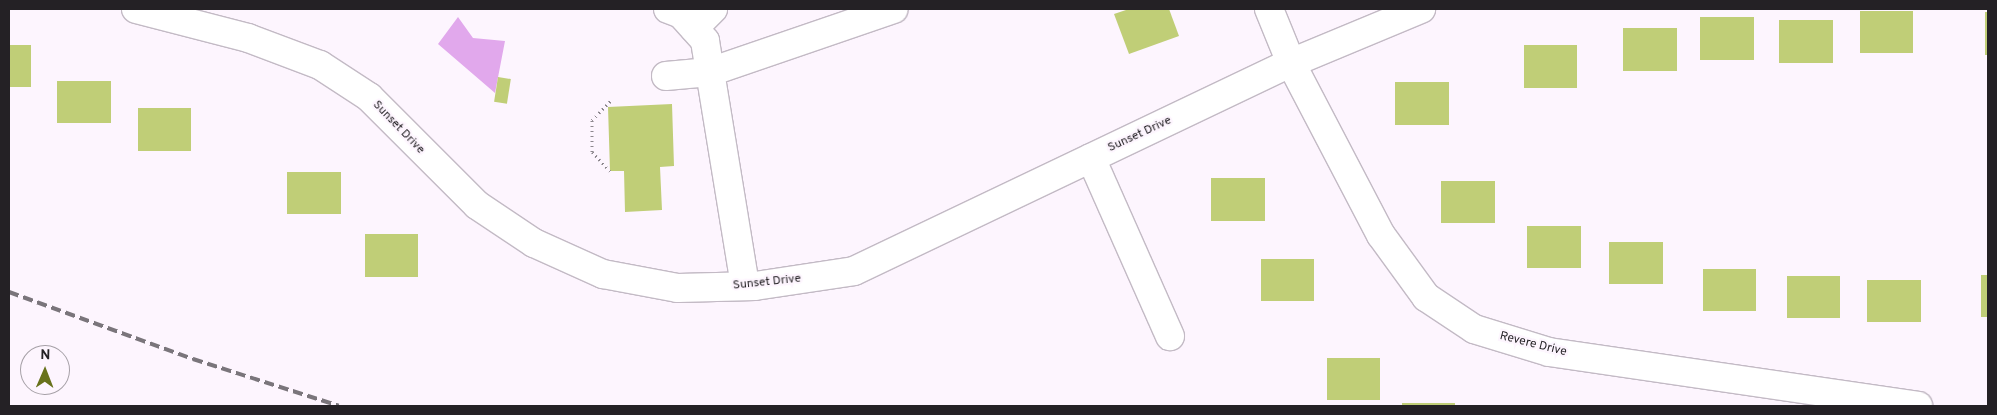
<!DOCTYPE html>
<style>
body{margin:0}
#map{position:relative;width:1997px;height:415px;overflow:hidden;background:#fdf5fe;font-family:Overpass,sans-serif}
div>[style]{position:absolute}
.water>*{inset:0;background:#e1a8ec}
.building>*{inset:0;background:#c0ce77;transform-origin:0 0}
.path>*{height:3px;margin-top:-1.5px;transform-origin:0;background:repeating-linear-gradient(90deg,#8c878d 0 1px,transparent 0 5px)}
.roads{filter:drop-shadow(1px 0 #c3bac5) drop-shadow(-1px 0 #c3bac5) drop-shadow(0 1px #c3bac5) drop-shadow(0 -1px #c3bac5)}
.minor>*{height:28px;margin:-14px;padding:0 14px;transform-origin:14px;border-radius:14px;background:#fff}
.rail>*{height:4px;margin-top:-2px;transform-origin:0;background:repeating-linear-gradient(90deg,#7a757b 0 10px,transparent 0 15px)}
span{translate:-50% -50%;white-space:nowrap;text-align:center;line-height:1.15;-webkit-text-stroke:4.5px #fdf5fe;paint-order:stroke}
.street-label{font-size:12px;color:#242125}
.frame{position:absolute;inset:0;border:10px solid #242125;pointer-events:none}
.north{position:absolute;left:20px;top:345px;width:50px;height:50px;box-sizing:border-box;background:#fdf5fe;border:1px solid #a6a0a7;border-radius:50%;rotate:1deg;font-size:14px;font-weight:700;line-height:20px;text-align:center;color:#242125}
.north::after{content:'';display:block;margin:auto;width:18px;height:22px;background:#68721c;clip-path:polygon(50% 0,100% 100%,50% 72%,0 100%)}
</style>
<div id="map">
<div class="water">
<div style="clip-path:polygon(458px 17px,473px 38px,505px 41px,495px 93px,438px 44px)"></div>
</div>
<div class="building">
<div style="clip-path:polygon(1129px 9px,1169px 9px,1179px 36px,1129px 54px,1114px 14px)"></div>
<div style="left:1860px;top:11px;width:53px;height:42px"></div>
<div style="left:1985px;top:12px;width:3px;height:43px"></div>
<div style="left:1700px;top:17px;width:54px;height:43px"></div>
<div style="left:1779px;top:20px;width:54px;height:43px"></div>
<div style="left:1623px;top:28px;width:54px;height:43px"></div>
<div style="left:9px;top:45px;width:22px;height:42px"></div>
<div style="left:1524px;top:45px;width:53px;height:43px"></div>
<div style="left:498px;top:77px;width:13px;height:25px;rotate:9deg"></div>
<div style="left:57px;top:81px;width:54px;height:42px"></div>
<div style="left:1395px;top:82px;width:54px;height:43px"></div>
<div style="clip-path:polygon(672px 104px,674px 166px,660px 167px,662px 210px,625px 212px,624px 171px,610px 171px,608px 107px)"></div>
<div style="left:138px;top:108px;width:53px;height:43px"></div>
<div style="left:287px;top:172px;width:54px;height:42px"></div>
<div style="left:1265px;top:178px;width:43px;height:54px;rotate:90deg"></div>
<div style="left:1441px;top:181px;width:54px;height:42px"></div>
<div style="left:1527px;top:226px;width:54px;height:42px"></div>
<div style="left:418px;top:234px;width:43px;height:53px;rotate:90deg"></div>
<div style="left:1609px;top:242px;width:54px;height:42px"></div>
<div style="left:1261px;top:259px;width:53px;height:42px"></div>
<div style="left:1703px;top:269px;width:53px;height:42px"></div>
<div style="left:1981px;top:275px;width:7px;height:42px"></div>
<div style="left:1787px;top:276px;width:53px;height:42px"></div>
<div style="left:1867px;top:280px;width:54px;height:42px"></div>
<div style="left:1327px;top:358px;width:53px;height:42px"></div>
<div style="left:1402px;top:403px;width:53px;height:3px"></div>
</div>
<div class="path">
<div style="left:610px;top:171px;width:26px;rotate:-133deg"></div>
<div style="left:592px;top:152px;width:32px;rotate:-90deg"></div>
<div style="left:592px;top:120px;width:28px;rotate:-46deg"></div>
</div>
<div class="roads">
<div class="minor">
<div style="left:136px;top:9px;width:116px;rotate:14.5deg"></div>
<div style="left:248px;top:38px;width:77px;rotate:20.6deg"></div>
<div style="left:320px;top:65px;width:59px;rotate:33.1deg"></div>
<div style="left:369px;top:97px;width:153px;rotate:45deg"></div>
<div style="left:477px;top:205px;width:69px;rotate:33.7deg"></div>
<div style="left:534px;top:243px;width:76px;rotate:24.2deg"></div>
<div style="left:603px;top:274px;width:76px;rotate:10.6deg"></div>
<div style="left:678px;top:288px;width:77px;rotate:-1.5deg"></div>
<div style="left:755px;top:286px;width:100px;rotate:-8.6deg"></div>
<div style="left:854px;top:271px;width:484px;rotate:-25.5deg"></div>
<div style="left:1291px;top:63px;width:141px;rotate:-22.6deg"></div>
<div style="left:668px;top:9px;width:14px;rotate:21deg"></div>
<div style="left:681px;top:14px;width:36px;rotate:48deg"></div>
<div style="left:705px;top:41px;width:248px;rotate:80.7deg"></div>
<div style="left:1269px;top:9px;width:58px;rotate:67.8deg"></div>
<div style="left:1291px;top:63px;width:194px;rotate:62.4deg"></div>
<div style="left:1381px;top:235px;width:77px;rotate:54deg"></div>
<div style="left:1426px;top:297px;width:58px;rotate:33.7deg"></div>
<div style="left:1474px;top:329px;width:78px;rotate:17deg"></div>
<div style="left:1549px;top:352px;width:373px;rotate:8.3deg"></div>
<div style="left:694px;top:28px;width:27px;rotate:-45deg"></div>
<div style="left:666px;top:76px;width:44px;rotate:-5.2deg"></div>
<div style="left:710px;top:72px;width:194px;rotate:-18.9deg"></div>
<div style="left:1091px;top:158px;width:195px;rotate:66.1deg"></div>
</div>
</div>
<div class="rail">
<div style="left:9px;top:292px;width:196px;rotate:20deg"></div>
<div style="left:193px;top:359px;width:153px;rotate:17.8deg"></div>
</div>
<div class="street-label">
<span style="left:398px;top:128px;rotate:46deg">Sunset Drive</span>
<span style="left:1140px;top:135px;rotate:-25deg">Sunset Drive</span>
<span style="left:767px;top:283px;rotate:-6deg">Sunset Drive</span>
<span style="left:1533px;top:345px;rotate:14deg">Revere Drive</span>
</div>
<div class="frame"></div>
<div class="north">N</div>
</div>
